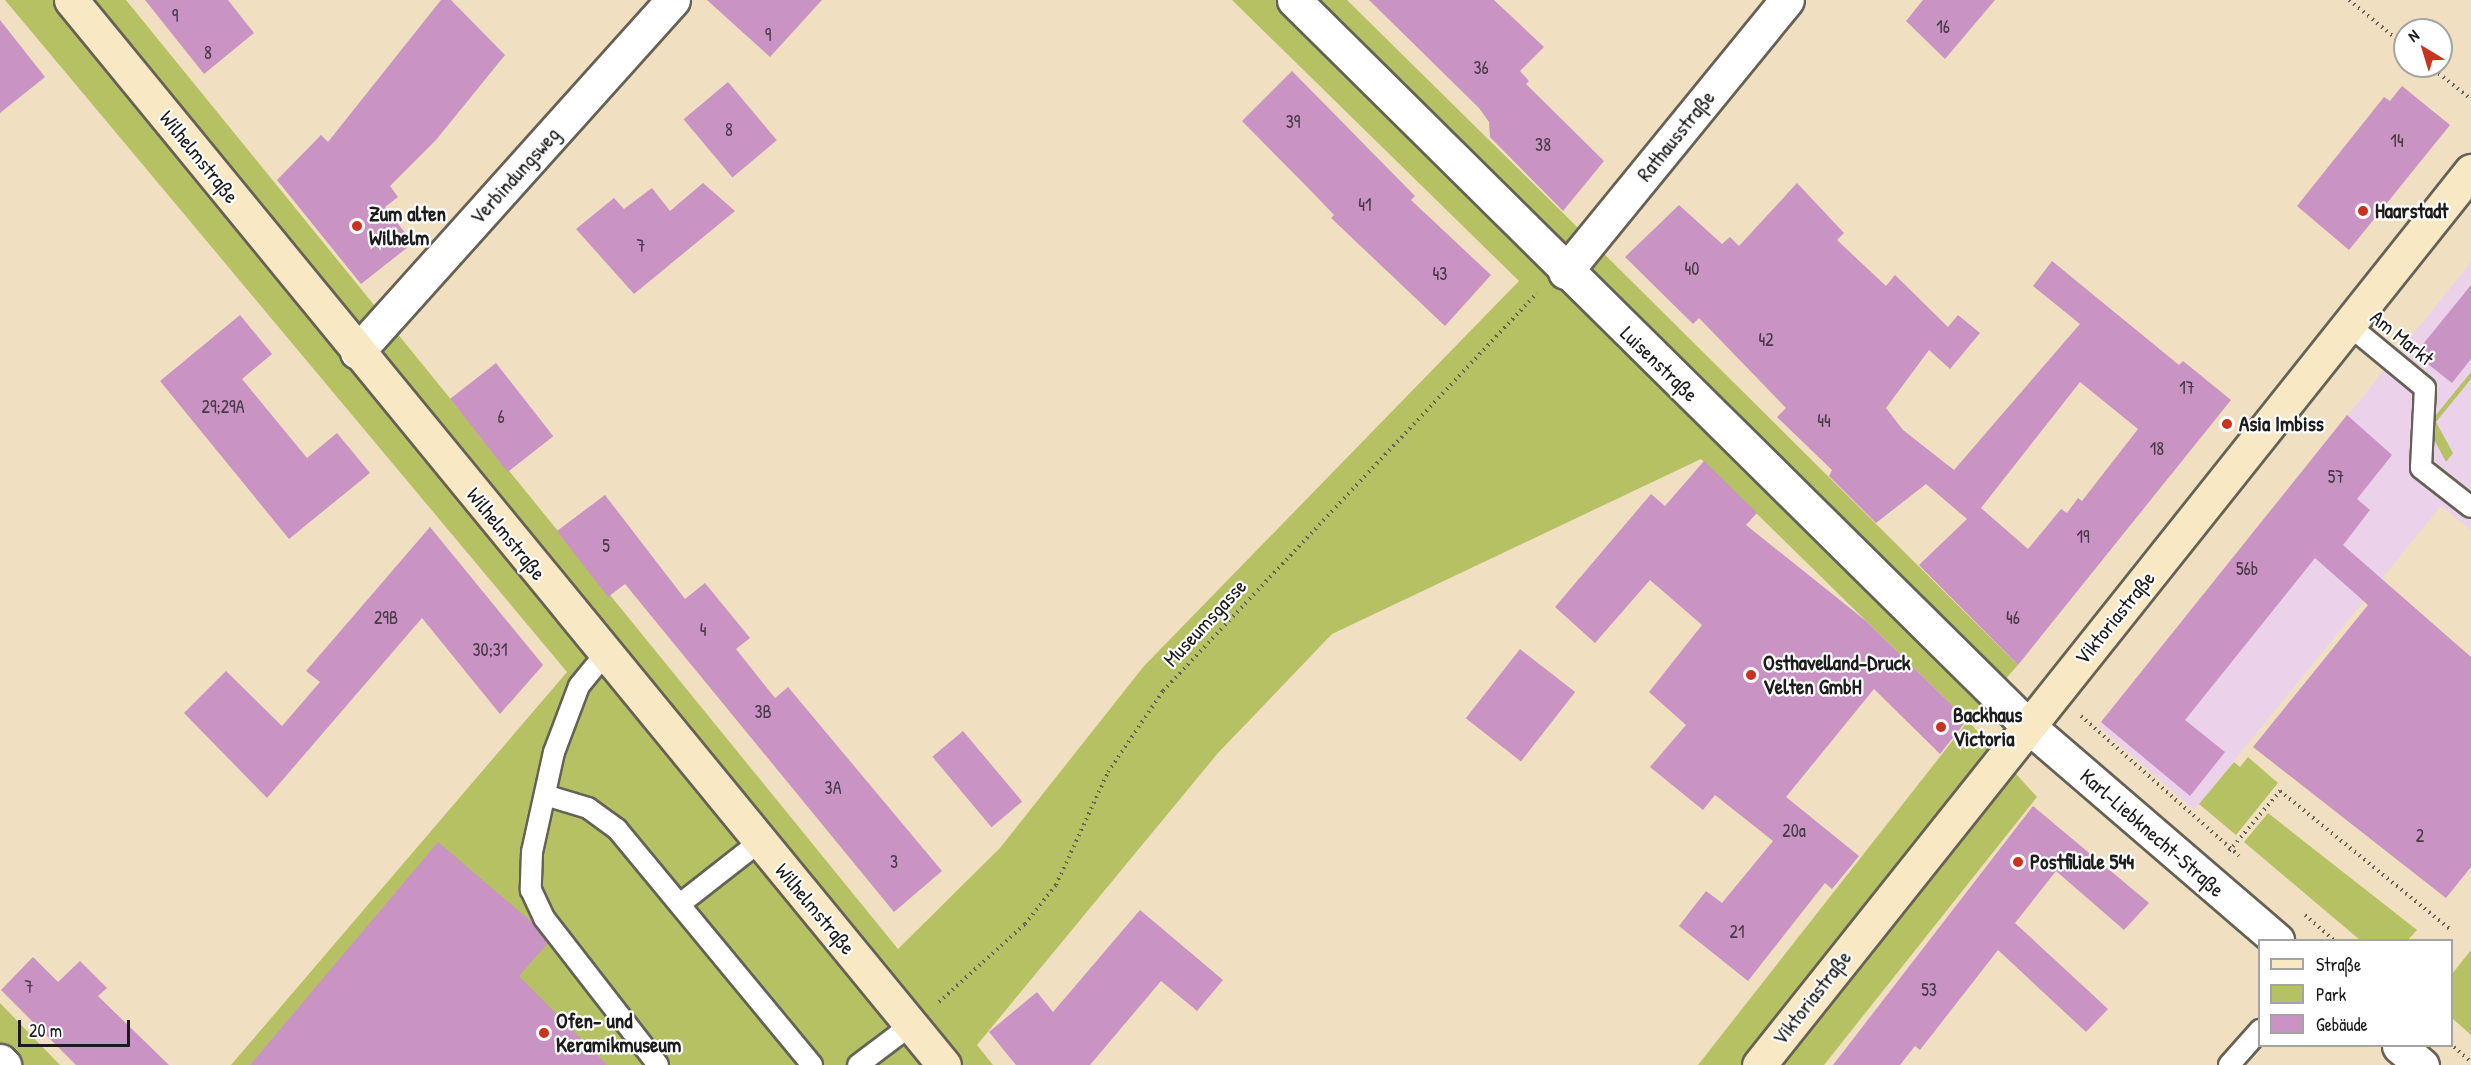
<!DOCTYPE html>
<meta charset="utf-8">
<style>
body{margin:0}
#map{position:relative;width:2471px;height:1065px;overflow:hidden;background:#f0e0c1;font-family:"Patrick Hand",sans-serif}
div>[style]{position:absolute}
.built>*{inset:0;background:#ecd1eb}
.green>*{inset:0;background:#b6c163}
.building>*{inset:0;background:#c993c4;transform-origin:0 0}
.path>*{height:4px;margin-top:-2px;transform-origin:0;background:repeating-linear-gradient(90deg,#666156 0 1.5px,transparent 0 6px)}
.roads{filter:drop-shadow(2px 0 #666156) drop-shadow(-2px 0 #666156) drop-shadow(0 2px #666156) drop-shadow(0 -2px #666156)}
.lane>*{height:20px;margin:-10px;padding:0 10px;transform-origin:10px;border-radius:10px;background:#fff}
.street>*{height:33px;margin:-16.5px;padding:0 16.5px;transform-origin:16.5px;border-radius:16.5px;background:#fff}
.secondary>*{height:33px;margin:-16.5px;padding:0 16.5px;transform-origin:16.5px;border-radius:16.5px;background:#f8e8c3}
.dots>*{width:16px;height:16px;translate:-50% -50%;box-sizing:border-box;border:3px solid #fff;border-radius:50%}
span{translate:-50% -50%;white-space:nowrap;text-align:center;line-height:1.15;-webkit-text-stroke:4.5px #fff;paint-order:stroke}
.number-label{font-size:18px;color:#473a46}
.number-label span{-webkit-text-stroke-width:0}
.street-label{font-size:21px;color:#1c1c1c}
.poi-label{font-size:21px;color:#1c1c1c;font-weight:700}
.left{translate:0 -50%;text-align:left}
.legend{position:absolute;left:2258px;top:939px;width:195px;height:108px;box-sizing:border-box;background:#fff;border:2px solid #a4a4a4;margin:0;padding:8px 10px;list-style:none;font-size:18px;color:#1c1c1c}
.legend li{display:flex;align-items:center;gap:12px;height:30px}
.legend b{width:30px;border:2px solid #a4a4a4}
.north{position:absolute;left:2393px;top:18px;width:60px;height:60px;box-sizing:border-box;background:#fff;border:2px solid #a4a4a4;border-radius:50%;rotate:322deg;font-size:16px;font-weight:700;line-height:24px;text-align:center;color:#1c1c1c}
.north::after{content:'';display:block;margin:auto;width:21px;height:27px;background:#c8321e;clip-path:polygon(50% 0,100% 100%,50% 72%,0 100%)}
.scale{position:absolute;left:18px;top:1020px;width:112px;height:27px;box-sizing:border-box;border:3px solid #1c1c1c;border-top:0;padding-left:8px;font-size:18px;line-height:21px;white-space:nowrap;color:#1c1c1c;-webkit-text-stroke:4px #fff;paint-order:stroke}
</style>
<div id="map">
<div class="built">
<div style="clip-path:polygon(2471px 262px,2471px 530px,2441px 506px,2194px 810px,2098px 726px)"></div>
</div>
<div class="green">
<div style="clip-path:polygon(5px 0,126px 0,898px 949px,1000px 848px,1144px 666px,1519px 281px,1232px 0,1347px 0,1568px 218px,2018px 665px,1968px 721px,2037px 797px,1824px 1065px,1698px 1065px,1968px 721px,1701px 459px,1332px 634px,1218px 753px,977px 1045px,993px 1065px,231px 1065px,567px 672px)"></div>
<div style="clip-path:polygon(2471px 372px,2471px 379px,2436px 422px,2453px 453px,2446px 462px,2427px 426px)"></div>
<div style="clip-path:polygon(2248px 757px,2278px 783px,2236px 835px,2199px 804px,2234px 762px,2240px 767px)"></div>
<div style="clip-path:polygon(2268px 813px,2417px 930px,2408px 940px,2360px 940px,2244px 842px)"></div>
<div style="clip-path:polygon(2471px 950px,2471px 1035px,2452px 1018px,2452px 974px)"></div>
<div style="clip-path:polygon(0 1003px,60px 1065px,0 1065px)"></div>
</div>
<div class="building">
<div style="clip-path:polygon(145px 0,228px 0,254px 33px,204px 74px)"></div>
<div style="clip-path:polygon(441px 0,451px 0,505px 55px,436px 140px,390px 186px,398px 197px,385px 207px,413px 243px,361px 284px,277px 180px,321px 135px,328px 142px)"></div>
<div style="clip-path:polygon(707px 0,822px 0,770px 57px)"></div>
<div style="clip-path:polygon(1369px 0,1494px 0,1544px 47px,1520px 71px,1529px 81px,1526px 84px,1604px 161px,1563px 211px,1490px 137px,1489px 122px,1479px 108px)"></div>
<div style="clip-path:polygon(1923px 0,1995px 0,1945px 59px,1906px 21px)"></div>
<div style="clip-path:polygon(0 20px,45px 77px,0 113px)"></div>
<div style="clip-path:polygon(1292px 71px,1415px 196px,1411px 200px,1491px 275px,1445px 326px,1331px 218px,1334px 215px,1315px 195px,1242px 121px)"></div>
<div style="left:728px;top:82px;width:76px;height:58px;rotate:50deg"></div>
<div style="clip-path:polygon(2402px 86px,2450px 125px,2349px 250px,2297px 206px,2384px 97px,2390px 101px)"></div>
<div style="clip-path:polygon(703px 183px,735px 211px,634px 294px,576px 229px,614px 198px,624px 209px,652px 188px,670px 211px)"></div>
<div style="clip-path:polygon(evenodd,1797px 183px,1844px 233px,1837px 240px,1886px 286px,1895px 275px,1948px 327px,1958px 315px,1980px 333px,1950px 369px,1929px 350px,1886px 408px,1903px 430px,1954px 470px,2080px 324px,2033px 286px,2052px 261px,2179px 365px,2183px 361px,2231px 400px,2018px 665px,1919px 565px,1967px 519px,1926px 484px,1876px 523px,1829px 476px,1832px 470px,1777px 417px,1786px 408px,1699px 318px,1693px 324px,1625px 257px,1679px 205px,1722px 244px,1730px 237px,1739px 246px,1797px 183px,2080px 382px,2138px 429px,2082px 501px,2078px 498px,2067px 513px,2061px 509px,2028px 549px,1981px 508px,2080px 382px)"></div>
<div style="clip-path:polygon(2471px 285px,2471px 359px,2452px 383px,2415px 354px)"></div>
<div style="clip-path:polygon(240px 315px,272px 354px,242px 379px,307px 458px,337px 433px,370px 473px,289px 539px,160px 381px)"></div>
<div style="left:496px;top:363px;width:93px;height:58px;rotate:52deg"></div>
<div style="clip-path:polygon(2347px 415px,2392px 455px,2357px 499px,2370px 510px,2343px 545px,2471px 657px,2471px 867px,2446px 898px,2253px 747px,2368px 605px,2315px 558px,2185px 720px,2225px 752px,2190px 796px,2101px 722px)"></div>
<div style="clip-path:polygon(1704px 461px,1757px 513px,1746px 525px,1866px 621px,1967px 720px,1940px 754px,1874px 689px,1786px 797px,1859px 856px,1832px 889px,1825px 883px,1748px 981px,1679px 926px,1706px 891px,1722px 903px,1773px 841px,1715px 795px,1703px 810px,1650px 767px,1686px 725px,1649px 692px,1702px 625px,1650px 580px,1595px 643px,1555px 607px,1651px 494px,1665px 506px)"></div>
<div style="clip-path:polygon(605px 495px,685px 599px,705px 583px,750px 638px,736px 649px,775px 698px,788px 687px,942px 871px,894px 912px,625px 584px,608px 597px,557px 531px)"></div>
<div style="clip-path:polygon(430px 527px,543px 665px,500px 714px,422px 618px,267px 798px,184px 713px,226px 671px,282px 726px,320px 682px,306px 671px)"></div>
<div style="left:1520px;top:649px;width:70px;height:88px;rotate:38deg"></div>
<div style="left:963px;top:731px;width:92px;height:40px;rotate:50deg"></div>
<div style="clip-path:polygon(2033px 806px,2149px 903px,2124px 930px,2056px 871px,2015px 923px,2108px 1009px,2086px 1032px,1998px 950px,1920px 1050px,1915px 1046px,1900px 1065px,1833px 1065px)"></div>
<div style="clip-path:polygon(438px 842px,533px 923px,548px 943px,519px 976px,607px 1065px,250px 1065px)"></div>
<div style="clip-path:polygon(1140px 910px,1223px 980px,1197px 1011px,1161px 981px,1090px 1065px,1016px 1065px,989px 1032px,1037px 992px,1053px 1012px)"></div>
<div style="clip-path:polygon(33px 957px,58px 982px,80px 961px,107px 988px,98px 996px,169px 1065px,76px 1065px,1px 990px)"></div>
</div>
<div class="path">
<div style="left:2349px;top:0;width:72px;rotate:39.4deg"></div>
<div style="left:2429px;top:66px;width:53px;rotate:38.2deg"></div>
<div style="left:2081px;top:716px;width:211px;rotate:41.5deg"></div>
<div style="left:2229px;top:851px;width:79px;rotate:-49.6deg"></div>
<div style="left:2280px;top:791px;width:219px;rotate:39.1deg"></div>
<div style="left:2305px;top:915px;width:38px;rotate:41deg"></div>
<div style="left:939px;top:1002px;width:116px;rotate:-42.2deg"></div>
<div style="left:1025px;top:924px;width:50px;rotate:-51.5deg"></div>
<div style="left:1056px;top:885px;width:124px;rotate:-65.3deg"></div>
<div style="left:1108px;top:772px;width:98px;rotate:-55.8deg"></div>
<div style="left:1163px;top:691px;width:546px;rotate:-46.78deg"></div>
<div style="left:2454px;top:1047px;width:23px;rotate:41deg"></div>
</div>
<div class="roads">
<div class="lane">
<div style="left:2350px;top:326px;width:97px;rotate:39.6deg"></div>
<div style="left:2425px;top:388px;width:80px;rotate:92.9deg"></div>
<div style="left:2421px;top:468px;width:63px;rotate:38deg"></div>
<div style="left:605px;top:654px;width:41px;rotate:129.1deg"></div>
<div style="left:579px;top:686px;width:71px;rotate:110.7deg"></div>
<div style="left:554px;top:752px;width:102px;rotate:102.4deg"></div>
<div style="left:532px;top:852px;width:38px;rotate:92deg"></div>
<div style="left:531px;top:890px;width:31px;rotate:65deg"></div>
<div style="left:544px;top:918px;width:186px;rotate:52.2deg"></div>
<div style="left:545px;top:795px;width:45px;rotate:16.8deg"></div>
<div style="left:588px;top:808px;width:36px;rotate:36deg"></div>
<div style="left:617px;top:829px;width:306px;rotate:50.4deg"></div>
<div style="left:680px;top:904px;width:100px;rotate:-38.1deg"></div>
<div style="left:858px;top:1065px;width:66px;rotate:-37deg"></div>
<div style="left:2229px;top:1065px;width:47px;rotate:-48.5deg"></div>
</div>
<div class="street">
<div style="left:1294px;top:0;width:1031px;rotate:44.69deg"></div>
<div style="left:2027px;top:725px;width:330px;rotate:40.7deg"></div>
<div style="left:1565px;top:272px;width:351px;rotate:-50.8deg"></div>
<div style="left:357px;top:352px;width:473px;rotate:-48.1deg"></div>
<div style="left:2399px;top:1046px;width:30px;rotate:40deg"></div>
<div style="left:0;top:1061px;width:6px;rotate:45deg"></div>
</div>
<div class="secondary">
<div style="left:71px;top:0;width:1377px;rotate:50.66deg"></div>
<div style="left:1759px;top:1065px;width:1143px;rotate:-51.47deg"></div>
</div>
</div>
<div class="dots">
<div style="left:2363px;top:211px;background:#c8321e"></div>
<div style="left:357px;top:226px;background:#c8321e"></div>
<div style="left:2227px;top:424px;background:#c8321e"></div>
<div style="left:1751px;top:675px;background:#c8321e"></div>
<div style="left:1941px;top:727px;background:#c8321e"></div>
<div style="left:2018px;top:862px;background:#c8321e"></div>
<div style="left:544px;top:1033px;background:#c8321e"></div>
</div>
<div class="number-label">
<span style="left:175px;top:16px">9</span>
<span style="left:1943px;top:27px">16</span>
<span style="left:768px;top:35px">9</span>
<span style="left:208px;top:53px">8</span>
<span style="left:1481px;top:68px">36</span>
<span style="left:1293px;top:122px">39</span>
<span style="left:729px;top:130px">8</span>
<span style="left:2397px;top:141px">14</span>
<span style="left:1543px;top:145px">38</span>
<span style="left:1365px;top:205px">41</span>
<span style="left:641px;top:246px">7</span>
<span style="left:1692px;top:269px">40</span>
<span style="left:1440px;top:274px">43</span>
<span style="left:1766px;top:340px">42</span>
<span style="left:2187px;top:388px">17</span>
<span style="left:223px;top:407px">29;29A</span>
<span style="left:501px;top:417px">6</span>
<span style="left:1824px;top:421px">44</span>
<span style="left:2157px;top:449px">18</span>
<span style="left:2336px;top:477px">57</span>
<span style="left:2083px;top:537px">19</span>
<span style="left:606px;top:546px">5</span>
<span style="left:2247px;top:569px">56b</span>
<span style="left:386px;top:618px">29B</span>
<span style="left:2013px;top:618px">46</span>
<span style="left:703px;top:630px">4</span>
<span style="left:490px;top:650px">30;31</span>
<span style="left:763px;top:712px">3B</span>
<span style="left:833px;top:788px">3A</span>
<span style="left:1794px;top:831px">20a</span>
<span style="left:2420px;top:836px">2</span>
<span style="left:894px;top:862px">3</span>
<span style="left:1737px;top:932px">21</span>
<span style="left:29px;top:987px">7</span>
<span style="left:1929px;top:990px">53</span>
</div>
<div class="street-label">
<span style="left:1676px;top:136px;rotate:-51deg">Rathausstraße</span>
<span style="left:199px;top:157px;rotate:51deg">Wilhelmstraße</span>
<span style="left:515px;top:176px;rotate:-48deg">Verbindungsweg</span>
<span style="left:2402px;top:338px;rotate:39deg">Am Markt</span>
<span style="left:1659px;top:364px;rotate:44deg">Luisenstraße</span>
<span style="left:506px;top:534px;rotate:51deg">Wilhelmstraße</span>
<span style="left:2115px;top:618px;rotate:-51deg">Viktoriastraße</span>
<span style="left:1205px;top:623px;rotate:-47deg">Museumsgasse</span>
<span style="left:2152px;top:833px;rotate:41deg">Karl-Liebknecht-Straße</span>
<span style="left:815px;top:909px;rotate:50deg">Wilhelmstraße</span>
<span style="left:1812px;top:998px;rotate:-52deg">Viktoriastraße</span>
</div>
<div class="poi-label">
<span class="left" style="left:2375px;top:211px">Haarstadt</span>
<span class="left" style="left:369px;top:226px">Zum alten<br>Wilhelm</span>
<span class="left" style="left:2239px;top:424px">Asia Imbiss</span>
<span class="left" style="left:1763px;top:675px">Osthavelland-Druck<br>Velten GmbH</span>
<span class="left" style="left:1953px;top:727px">Backhaus<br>Victoria</span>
<span class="left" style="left:2030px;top:862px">Postfiliale 544</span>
<span class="left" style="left:556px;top:1033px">Ofen- und<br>Keramikmuseum</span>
</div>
<ul class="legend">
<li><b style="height:8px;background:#f8e8c3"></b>Straße</li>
<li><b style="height:16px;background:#b6c163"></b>Park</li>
<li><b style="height:16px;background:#c993c4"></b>Gebäude</li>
</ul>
<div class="north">N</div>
<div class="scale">20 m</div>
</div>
